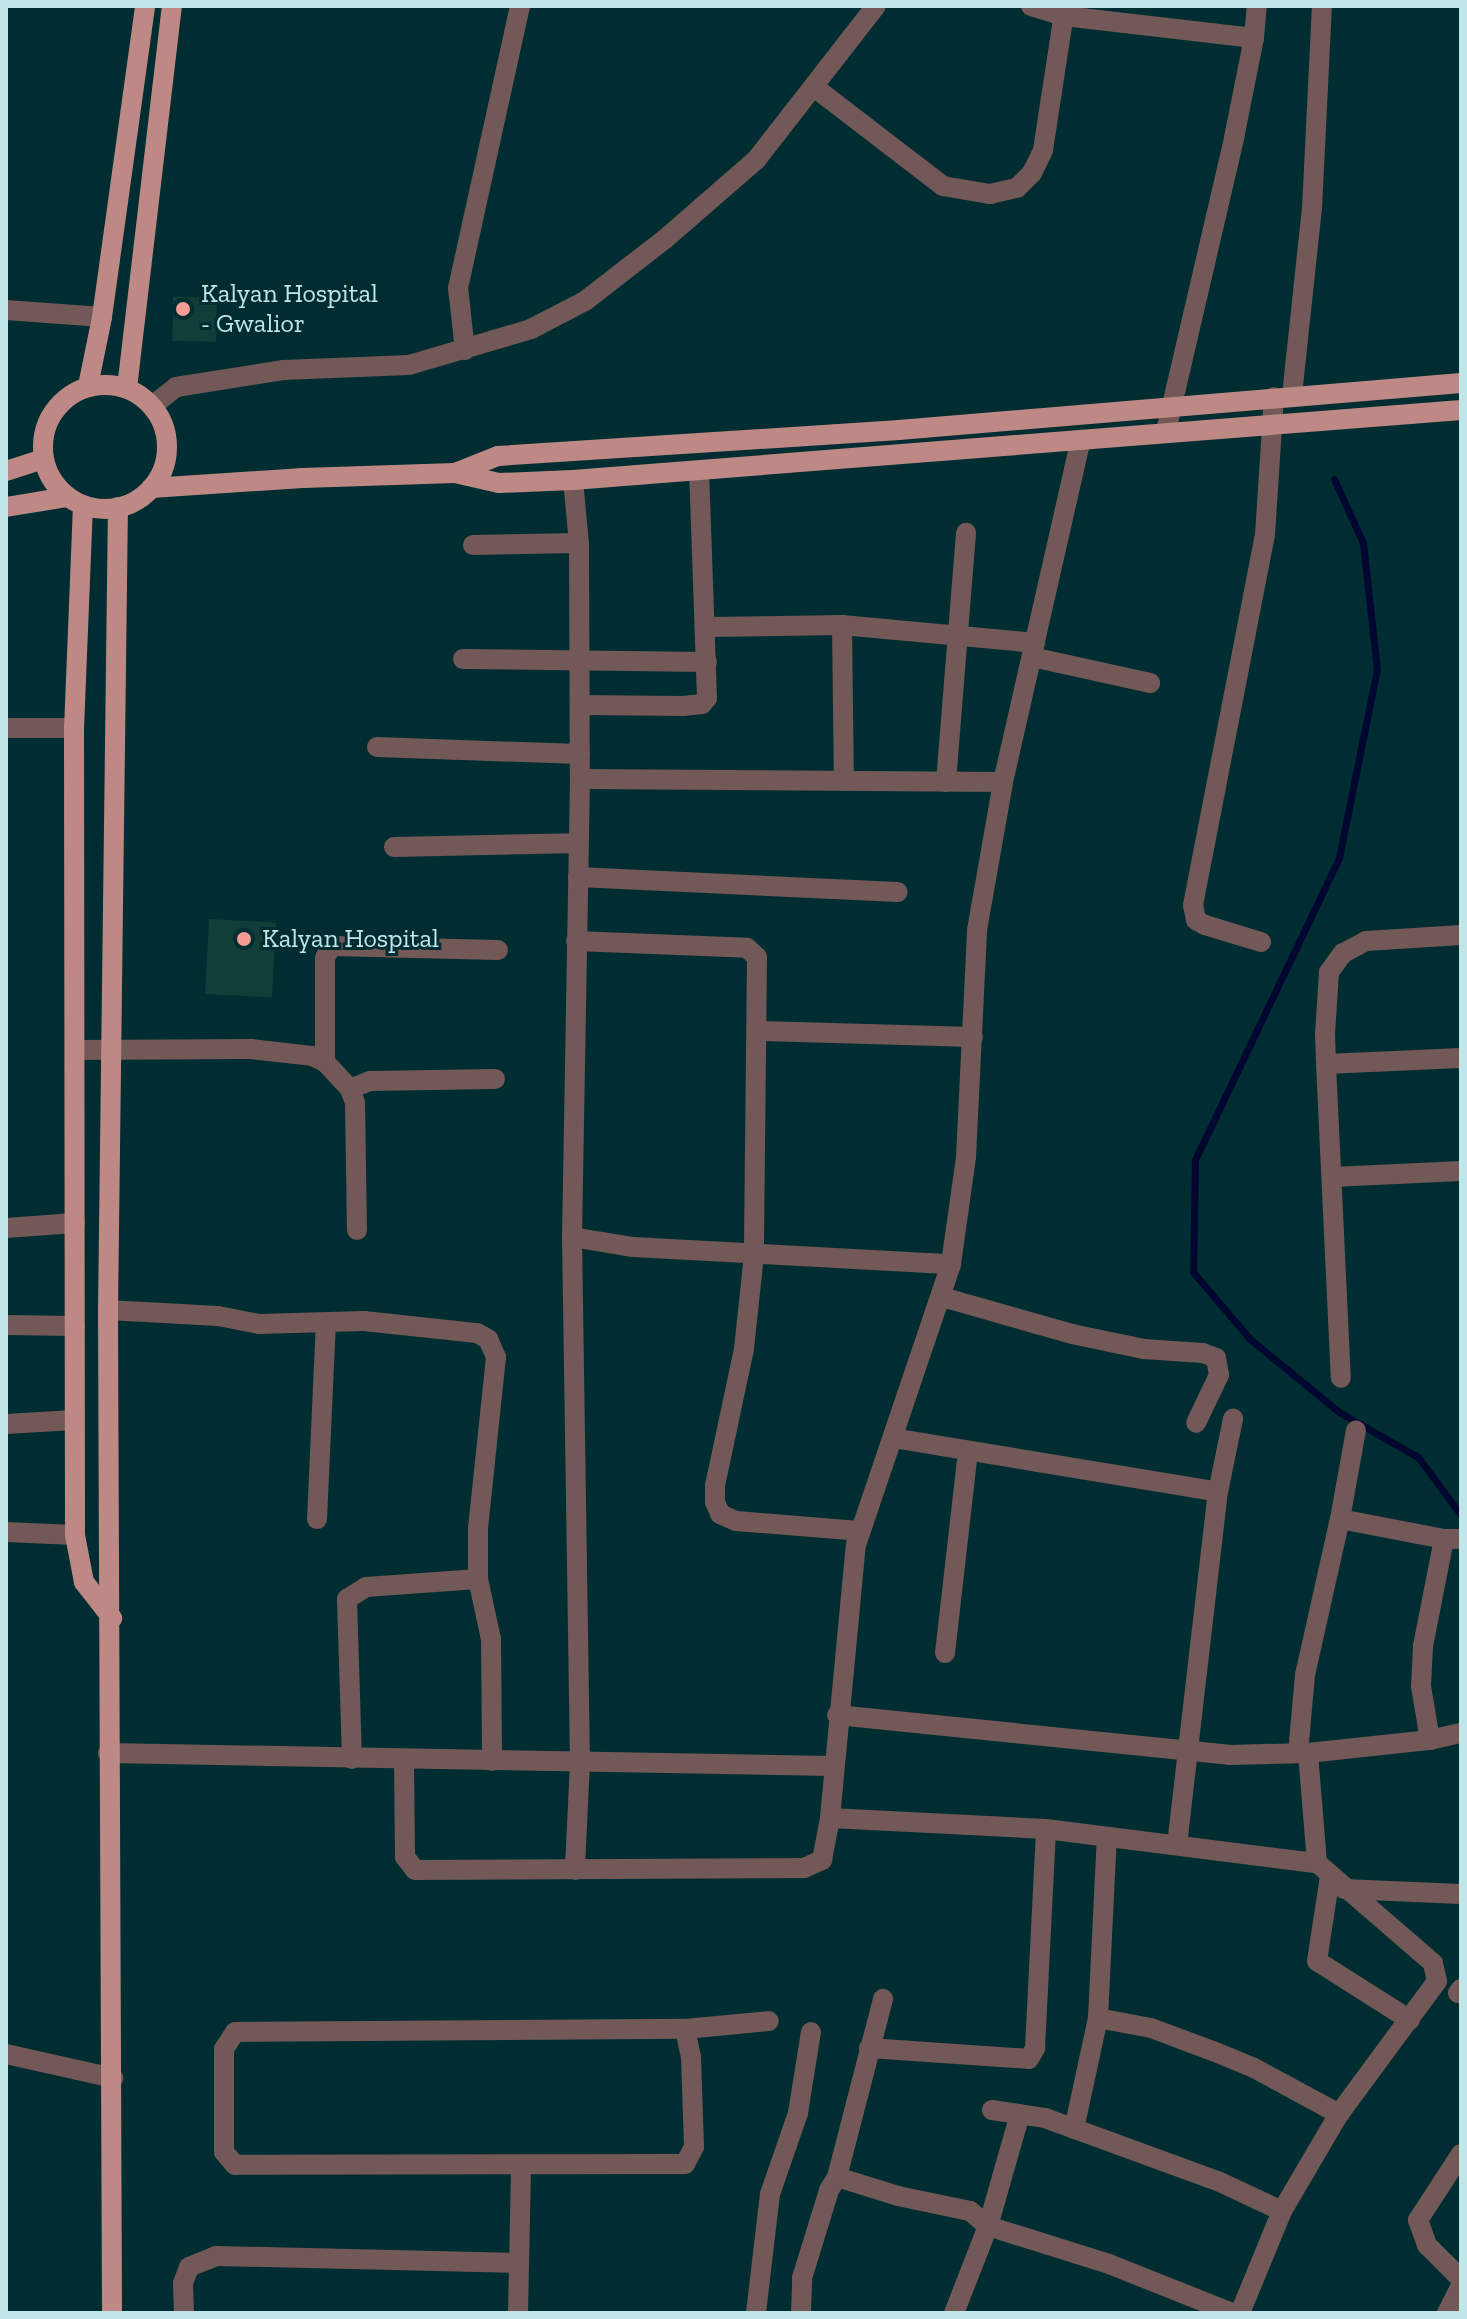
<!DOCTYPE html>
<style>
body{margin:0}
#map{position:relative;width:1467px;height:2319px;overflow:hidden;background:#002d31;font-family:"Zilla Slab",serif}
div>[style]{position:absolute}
.stream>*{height:7px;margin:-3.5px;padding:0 3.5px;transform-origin:3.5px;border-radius:3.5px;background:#01072f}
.building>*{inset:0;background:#113e39;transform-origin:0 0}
.minor>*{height:20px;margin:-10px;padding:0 10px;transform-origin:10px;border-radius:10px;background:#725856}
.major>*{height:20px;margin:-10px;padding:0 10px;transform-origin:10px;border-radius:10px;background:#be8984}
.major>.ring{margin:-10px;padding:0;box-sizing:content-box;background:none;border:20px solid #be8984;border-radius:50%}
.dots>*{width:22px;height:22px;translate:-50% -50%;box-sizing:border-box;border:4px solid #002d31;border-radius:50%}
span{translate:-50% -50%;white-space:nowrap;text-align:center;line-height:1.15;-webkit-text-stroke:6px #002d31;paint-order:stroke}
.poi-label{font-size:26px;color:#c1e6ea}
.left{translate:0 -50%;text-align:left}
.frame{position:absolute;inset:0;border:8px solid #c1e6ea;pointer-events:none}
</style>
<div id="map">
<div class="stream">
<div style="left:1334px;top:479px;width:70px;rotate:65.6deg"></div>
<div style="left:1363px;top:543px;width:127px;rotate:83.7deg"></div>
<div style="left:1377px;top:669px;width:193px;rotate:101.4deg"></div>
<div style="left:1339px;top:858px;width:335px;rotate:115.5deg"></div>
<div style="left:1195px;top:1160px;width:112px;rotate:91deg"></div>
<div style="left:1193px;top:1272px;width:88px;rotate:49.6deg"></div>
<div style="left:1250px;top:1339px;width:115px;rotate:39.4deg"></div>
<div style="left:1339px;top:1412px;width:91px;rotate:29.7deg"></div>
<div style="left:1418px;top:1457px;width:72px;rotate:53.4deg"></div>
</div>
<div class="building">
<div style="left:173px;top:297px;width:44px;height:44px;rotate:1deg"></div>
<div style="left:209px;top:919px;width:67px;height:75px;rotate:3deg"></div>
</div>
<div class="minor">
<div style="left:1031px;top:6px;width:34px;rotate:17deg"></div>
<div style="left:1064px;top:16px;width:191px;rotate:6.6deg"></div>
<div style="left:814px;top:87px;width:163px;rotate:37.5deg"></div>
<div style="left:943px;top:186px;width:48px;rotate:9.7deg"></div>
<div style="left:990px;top:194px;width:28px;rotate:-13deg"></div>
<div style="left:1017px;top:188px;width:21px;rotate:-45deg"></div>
<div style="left:1032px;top:173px;width:25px;rotate:-64deg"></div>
<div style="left:1043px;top:150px;width:146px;rotate:-81.3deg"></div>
<div style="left:6px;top:310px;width:96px;rotate:4.2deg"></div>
<div style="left:465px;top:350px;width:62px;rotate:-96.4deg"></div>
<div style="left:458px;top:288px;width:289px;rotate:-77.6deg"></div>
<div style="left:1292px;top:395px;width:187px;rotate:-83.9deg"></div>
<div style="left:1312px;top:209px;width:203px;rotate:-87.2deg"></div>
<div style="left:152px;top:406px;width:31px;rotate:-38deg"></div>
<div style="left:176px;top:387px;width:108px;rotate:-9deg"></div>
<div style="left:283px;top:370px;width:126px;rotate:-2.3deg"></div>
<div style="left:409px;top:365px;width:127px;rotate:-16.4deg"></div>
<div style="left:531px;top:329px;width:61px;rotate:-27.4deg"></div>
<div style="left:585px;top:301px;width:101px;rotate:-37.8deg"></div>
<div style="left:665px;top:239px;width:121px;rotate:-41deg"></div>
<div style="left:756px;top:160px;width:195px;rotate:-52.1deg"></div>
<div style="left:1166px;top:431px;width:301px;rotate:-76.9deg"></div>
<div style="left:1234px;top:138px;width:102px;rotate:-78.7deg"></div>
<div style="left:1254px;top:38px;width:32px;rotate:-85deg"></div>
<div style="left:573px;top:480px;width:63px;rotate:84.6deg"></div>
<div style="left:579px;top:543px;width:236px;rotate:89.8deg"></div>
<div style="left:580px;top:779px;width:458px;rotate:91deg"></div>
<div style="left:572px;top:1237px;width:62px;rotate:9.3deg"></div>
<div style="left:633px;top:1247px;width:318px;rotate:3.1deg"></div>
<div style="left:473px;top:545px;width:106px;rotate:-1.1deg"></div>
<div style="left:842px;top:625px;width:156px;rotate:89.3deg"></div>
<div style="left:707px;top:627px;width:135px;rotate:-0.8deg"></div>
<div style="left:842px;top:625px;width:194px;rotate:5.3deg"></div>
<div style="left:1032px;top:657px;width:121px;rotate:12.4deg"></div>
<div style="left:463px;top:659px;width:244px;rotate:0.7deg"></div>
<div style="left:580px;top:705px;width:103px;rotate:0.6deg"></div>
<div style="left:683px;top:706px;width:19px;rotate:-6deg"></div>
<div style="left:702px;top:704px;width:8px;rotate:-50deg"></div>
<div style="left:707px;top:698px;width:226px;rotate:-92deg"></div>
<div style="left:6px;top:728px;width:68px"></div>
<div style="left:377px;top:747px;width:203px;rotate:2deg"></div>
<div style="left:580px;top:779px;width:423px;rotate:0.4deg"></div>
<div style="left:946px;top:782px;width:250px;rotate:-85.4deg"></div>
<div style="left:394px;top:847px;width:185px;rotate:-1.2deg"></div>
<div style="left:578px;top:877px;width:320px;rotate:2.7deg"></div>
<div style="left:1461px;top:935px;width:95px;rotate:176.4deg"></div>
<div style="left:1366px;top:941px;width:26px;rotate:152deg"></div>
<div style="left:1343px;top:953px;width:24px;rotate:126deg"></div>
<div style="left:1329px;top:972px;width:62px;rotate:93.7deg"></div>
<div style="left:1325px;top:1034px;width:30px;rotate:88deg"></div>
<div style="left:1326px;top:1064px;width:135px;rotate:-2.5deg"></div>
<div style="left:576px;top:941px;width:171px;rotate:2.3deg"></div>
<div style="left:747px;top:948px;width:13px;rotate:42deg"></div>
<div style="left:757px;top:957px;width:298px;rotate:90.6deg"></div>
<div style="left:754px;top:1255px;width:95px;rotate:96.1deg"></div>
<div style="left:744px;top:1349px;width:139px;rotate:102deg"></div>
<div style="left:715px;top:1485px;width:17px;rotate:90deg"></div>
<div style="left:715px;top:1502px;width:13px;rotate:67deg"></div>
<div style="left:720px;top:1514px;width:17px;rotate:24deg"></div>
<div style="left:736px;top:1521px;width:123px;rotate:4.6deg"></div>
<div style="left:1261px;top:942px;width:59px;rotate:-163.1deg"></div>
<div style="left:1205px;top:925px;width:10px;rotate:-151deg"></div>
<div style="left:1196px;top:920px;width:15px;rotate:-101deg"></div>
<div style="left:1193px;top:905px;width:377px;rotate:-79deg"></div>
<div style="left:1265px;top:535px;width:138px;rotate:-86.3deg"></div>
<div style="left:759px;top:1031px;width:214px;rotate:1.6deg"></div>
<div style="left:75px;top:1050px;width:176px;rotate:-0.3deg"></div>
<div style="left:251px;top:1049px;width:61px;rotate:6.5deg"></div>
<div style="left:312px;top:1056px;width:14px;rotate:25deg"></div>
<div style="left:325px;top:1062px;width:37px;rotate:47deg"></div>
<div style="left:350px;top:1089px;width:15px;rotate:70deg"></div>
<div style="left:355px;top:1103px;width:127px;rotate:89.1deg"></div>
<div style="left:325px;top:1062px;width:104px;rotate:-90deg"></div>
<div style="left:325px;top:958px;width:13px;rotate:-63deg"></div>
<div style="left:331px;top:946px;width:167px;rotate:1.4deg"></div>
<div style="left:1326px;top:1064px;width:314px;rotate:87.3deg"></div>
<div style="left:350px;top:1089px;width:22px;rotate:-22deg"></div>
<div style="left:370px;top:1081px;width:125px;rotate:-0.9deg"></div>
<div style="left:1332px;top:1177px;width:129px;rotate:-2.7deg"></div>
<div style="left:6px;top:1228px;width:69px;rotate:-4.1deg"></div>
<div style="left:572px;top:1237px;width:525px;rotate:89.13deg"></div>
<div style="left:580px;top:1762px;width:108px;rotate:92.7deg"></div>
<div style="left:942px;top:1297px;width:135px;rotate:15.9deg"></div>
<div style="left:1072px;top:1334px;width:74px;rotate:11.8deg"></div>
<div style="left:1144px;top:1349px;width:59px;rotate:3.9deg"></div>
<div style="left:1203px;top:1353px;width:14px;rotate:21deg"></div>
<div style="left:1216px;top:1358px;width:17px;rotate:80deg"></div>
<div style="left:1219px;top:1375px;width:53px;rotate:115.6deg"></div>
<div style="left:108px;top:1310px;width:110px;rotate:3.1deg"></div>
<div style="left:218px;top:1316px;width:42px;rotate:11deg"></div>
<div style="left:259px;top:1324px;width:105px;rotate:-1.6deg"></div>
<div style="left:364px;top:1321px;width:114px;rotate:6.1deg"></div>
<div style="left:477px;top:1333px;width:13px;rotate:29deg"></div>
<div style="left:488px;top:1339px;width:20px;rotate:66deg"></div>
<div style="left:496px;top:1357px;width:171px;rotate:96deg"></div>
<div style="left:478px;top:1527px;width:52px;rotate:90deg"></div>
<div style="left:478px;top:1579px;width:61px;rotate:77.8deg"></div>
<div style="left:491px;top:1639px;width:122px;rotate:89.5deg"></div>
<div style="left:6px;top:1325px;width:69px;rotate:0.8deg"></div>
<div style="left:6px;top:1424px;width:68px;rotate:-3.4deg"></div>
<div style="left:893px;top:1438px;width:329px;rotate:9.4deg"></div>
<div style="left:317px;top:1519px;width:196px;rotate:-87.4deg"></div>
<div style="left:1340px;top:1519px;width:106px;rotate:10.9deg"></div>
<div style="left:1444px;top:1539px;width:17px"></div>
<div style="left:6px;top:1532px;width:69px;rotate:2.5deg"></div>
<div style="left:945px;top:1653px;width:203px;rotate:-83.5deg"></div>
<div style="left:837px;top:1715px;width:394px;rotate:5.8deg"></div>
<div style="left:1229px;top:1755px;width:79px;rotate:-1.5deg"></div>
<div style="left:1308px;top:1753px;width:123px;rotate:-6.1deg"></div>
<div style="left:1430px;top:1740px;width:32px;rotate:-13deg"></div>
<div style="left:1430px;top:1740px;width:55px;rotate:-99.5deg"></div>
<div style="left:1421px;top:1686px;width:40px;rotate:-87.1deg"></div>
<div style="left:1423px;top:1646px;width:109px;rotate:-78.9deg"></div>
<div style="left:108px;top:1753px;width:725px;rotate:1.03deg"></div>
<div style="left:1298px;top:1753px;width:78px;rotate:-84.9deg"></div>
<div style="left:1305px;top:1675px;width:160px;rotate:-77.4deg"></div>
<div style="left:1340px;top:1519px;width:90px;rotate:-79.8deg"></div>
<div style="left:352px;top:1759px;width:160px;rotate:-91.8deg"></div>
<div style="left:347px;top:1599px;width:22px;rotate:-32deg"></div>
<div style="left:366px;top:1587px;width:112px;rotate:-4.1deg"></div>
<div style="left:404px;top:1760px;width:97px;rotate:89.4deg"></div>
<div style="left:405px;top:1857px;width:16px;rotate:52deg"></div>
<div style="left:415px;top:1870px;width:389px;rotate:-0.3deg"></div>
<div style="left:804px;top:1868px;width:20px;rotate:-24deg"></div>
<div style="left:822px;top:1860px;width:43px;rotate:-79.2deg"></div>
<div style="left:830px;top:1818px;width:274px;rotate:-84.6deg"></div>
<div style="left:856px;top:1545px;width:297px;rotate:-71.3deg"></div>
<div style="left:951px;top:1264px;width:108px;rotate:-82deg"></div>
<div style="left:966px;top:1157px;width:227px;rotate:-87.2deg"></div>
<div style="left:977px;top:930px;width:150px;rotate:-80deg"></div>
<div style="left:1003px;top:782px;width:351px;rotate:-77.2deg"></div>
<div style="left:830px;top:1818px;width:216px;rotate:2.9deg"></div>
<div style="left:1046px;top:1829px;width:273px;rotate:7.2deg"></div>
<div style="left:1177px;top:1845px;width:355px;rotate:-83.4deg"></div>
<div style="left:1218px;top:1492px;width:75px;rotate:-78.4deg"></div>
<div style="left:1330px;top:1876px;width:86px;rotate:98.7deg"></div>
<div style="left:1317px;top:1961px;width:110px;rotate:32.4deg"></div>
<div style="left:1344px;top:1889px;width:117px;rotate:2.4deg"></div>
<div style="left:1458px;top:1993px;width:5px;rotate:-53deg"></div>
<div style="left:1098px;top:2018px;width:54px;rotate:10.7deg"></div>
<div style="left:1151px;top:2028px;width:66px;rotate:20.4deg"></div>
<div style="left:1213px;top:2051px;width:44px;rotate:22.5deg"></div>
<div style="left:1254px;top:2068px;width:97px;rotate:28.4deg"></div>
<div style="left:685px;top:2029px;width:29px;rotate:78deg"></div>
<div style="left:691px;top:2057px;width:90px;rotate:88.1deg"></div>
<div style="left:694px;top:2147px;width:19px;rotate:118deg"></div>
<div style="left:685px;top:2164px;width:450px;rotate:179.9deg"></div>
<div style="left:235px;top:2165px;width:17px;rotate:-130deg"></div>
<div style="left:224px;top:2152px;width:103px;rotate:-90deg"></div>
<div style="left:224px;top:2049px;width:20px;rotate:-57deg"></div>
<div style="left:235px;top:2032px;width:450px;rotate:-0.4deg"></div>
<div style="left:685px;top:2029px;width:84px;rotate:-5.4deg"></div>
<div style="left:869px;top:2048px;width:160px;rotate:3.9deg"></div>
<div style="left:1029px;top:2059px;width:13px;rotate:-61deg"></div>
<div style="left:1035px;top:2048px;width:219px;rotate:-87.1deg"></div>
<div style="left:6px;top:2054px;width:110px;rotate:12.6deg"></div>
<div style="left:992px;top:2110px;width:54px;rotate:8.6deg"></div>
<div style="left:1045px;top:2118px;width:186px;rotate:20.1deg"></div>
<div style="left:1220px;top:2182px;width:68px;rotate:25.1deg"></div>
<div style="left:1282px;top:2211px;width:113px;rotate:-59.6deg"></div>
<div style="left:1339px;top:2114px;width:165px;rotate:-53.6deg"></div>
<div style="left:1437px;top:1981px;width:18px;rotate:-103deg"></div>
<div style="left:1433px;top:1963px;width:153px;rotate:-139.2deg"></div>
<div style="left:1317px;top:1863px;width:110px;rotate:-94.7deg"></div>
<div style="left:1020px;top:2114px;width:116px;rotate:105.9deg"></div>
<div style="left:988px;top:2226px;width:127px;rotate:17.4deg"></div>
<div style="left:1109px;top:2264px;width:132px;rotate:21.7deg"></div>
<div style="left:1074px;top:2129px;width:114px;rotate:-77.8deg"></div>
<div style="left:1098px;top:2018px;width:181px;rotate:-87.2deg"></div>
<div style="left:1461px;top:2154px;width:79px;rotate:123.1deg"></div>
<div style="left:1418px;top:2220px;width:27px;rotate:70deg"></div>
<div style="left:1427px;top:2245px;width:48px;rotate:45deg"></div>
<div style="left:837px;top:2177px;width:64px;rotate:17.3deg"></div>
<div style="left:898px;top:2196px;width:74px;rotate:11.8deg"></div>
<div style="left:970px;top:2211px;width:23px;rotate:40deg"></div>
<div style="left:988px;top:2226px;width:93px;rotate:111.3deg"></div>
<div style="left:184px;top:2313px;width:30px;rotate:-92deg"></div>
<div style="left:183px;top:2283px;width:17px;rotate:-69deg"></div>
<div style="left:189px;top:2267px;width:29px;rotate:-22deg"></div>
<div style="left:216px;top:2256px;width:302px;rotate:1.3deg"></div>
<div style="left:518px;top:2313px;width:146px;rotate:-88.8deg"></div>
<div style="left:756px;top:2313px;width:120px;rotate:-83.3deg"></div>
<div style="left:770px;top:2194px;width:86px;rotate:-70.9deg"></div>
<div style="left:798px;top:2113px;width:82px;rotate:-80.9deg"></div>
<div style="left:801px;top:2313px;width:35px;rotate:-88deg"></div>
<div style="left:802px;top:2278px;width:92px;rotate:-72.9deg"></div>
<div style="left:829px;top:2190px;width:15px;rotate:-58deg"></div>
<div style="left:837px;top:2177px;width:184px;rotate:-75.5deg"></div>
<div style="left:1240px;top:2313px;width:110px;rotate:-67.6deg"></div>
<div style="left:1447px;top:2313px;width:31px;rotate:-63deg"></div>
</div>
<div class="major">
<div class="ring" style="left:43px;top:385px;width:104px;height:104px"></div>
<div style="left:88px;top:386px;width:70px;rotate:-78.5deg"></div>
<div style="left:102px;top:317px;width:314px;rotate:-82.1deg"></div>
<div style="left:127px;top:388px;width:385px;rotate:-83.3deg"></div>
<div style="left:6px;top:471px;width:39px;rotate:-18deg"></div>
<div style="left:455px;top:473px;width:46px;rotate:-21.6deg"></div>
<div style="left:498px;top:456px;width:402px;rotate:-3.7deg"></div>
<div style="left:899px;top:430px;width:564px;rotate:-4.78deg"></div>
<div style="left:151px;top:488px;width:152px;rotate:-3.8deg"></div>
<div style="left:303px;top:478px;width:152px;rotate:-1.9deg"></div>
<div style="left:455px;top:473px;width:45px;rotate:12.8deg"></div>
<div style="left:499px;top:483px;width:74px;rotate:-2.3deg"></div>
<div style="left:573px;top:480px;width:891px;rotate:-4.51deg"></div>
<div style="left:83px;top:505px;width:223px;rotate:92.3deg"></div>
<div style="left:74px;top:728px;width:807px;rotate:89.93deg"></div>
<div style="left:75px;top:1535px;width:48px;rotate:79.2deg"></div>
<div style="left:84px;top:1582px;width:46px;rotate:52.1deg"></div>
<div style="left:6px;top:507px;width:62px;rotate:-9.3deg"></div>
<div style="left:112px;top:2313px;width:1003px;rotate:-90.23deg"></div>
<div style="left:108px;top:1310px;width:803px;rotate:-89.29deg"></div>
</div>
<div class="dots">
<div style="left:183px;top:309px;background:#f59c95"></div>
<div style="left:244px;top:939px;background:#f59c95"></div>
</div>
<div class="poi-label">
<span class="left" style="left:201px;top:309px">Kalyan Hospital<br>- Gwalior</span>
<span class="left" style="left:262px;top:939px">Kalyan Hospital</span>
</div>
<div class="frame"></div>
</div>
